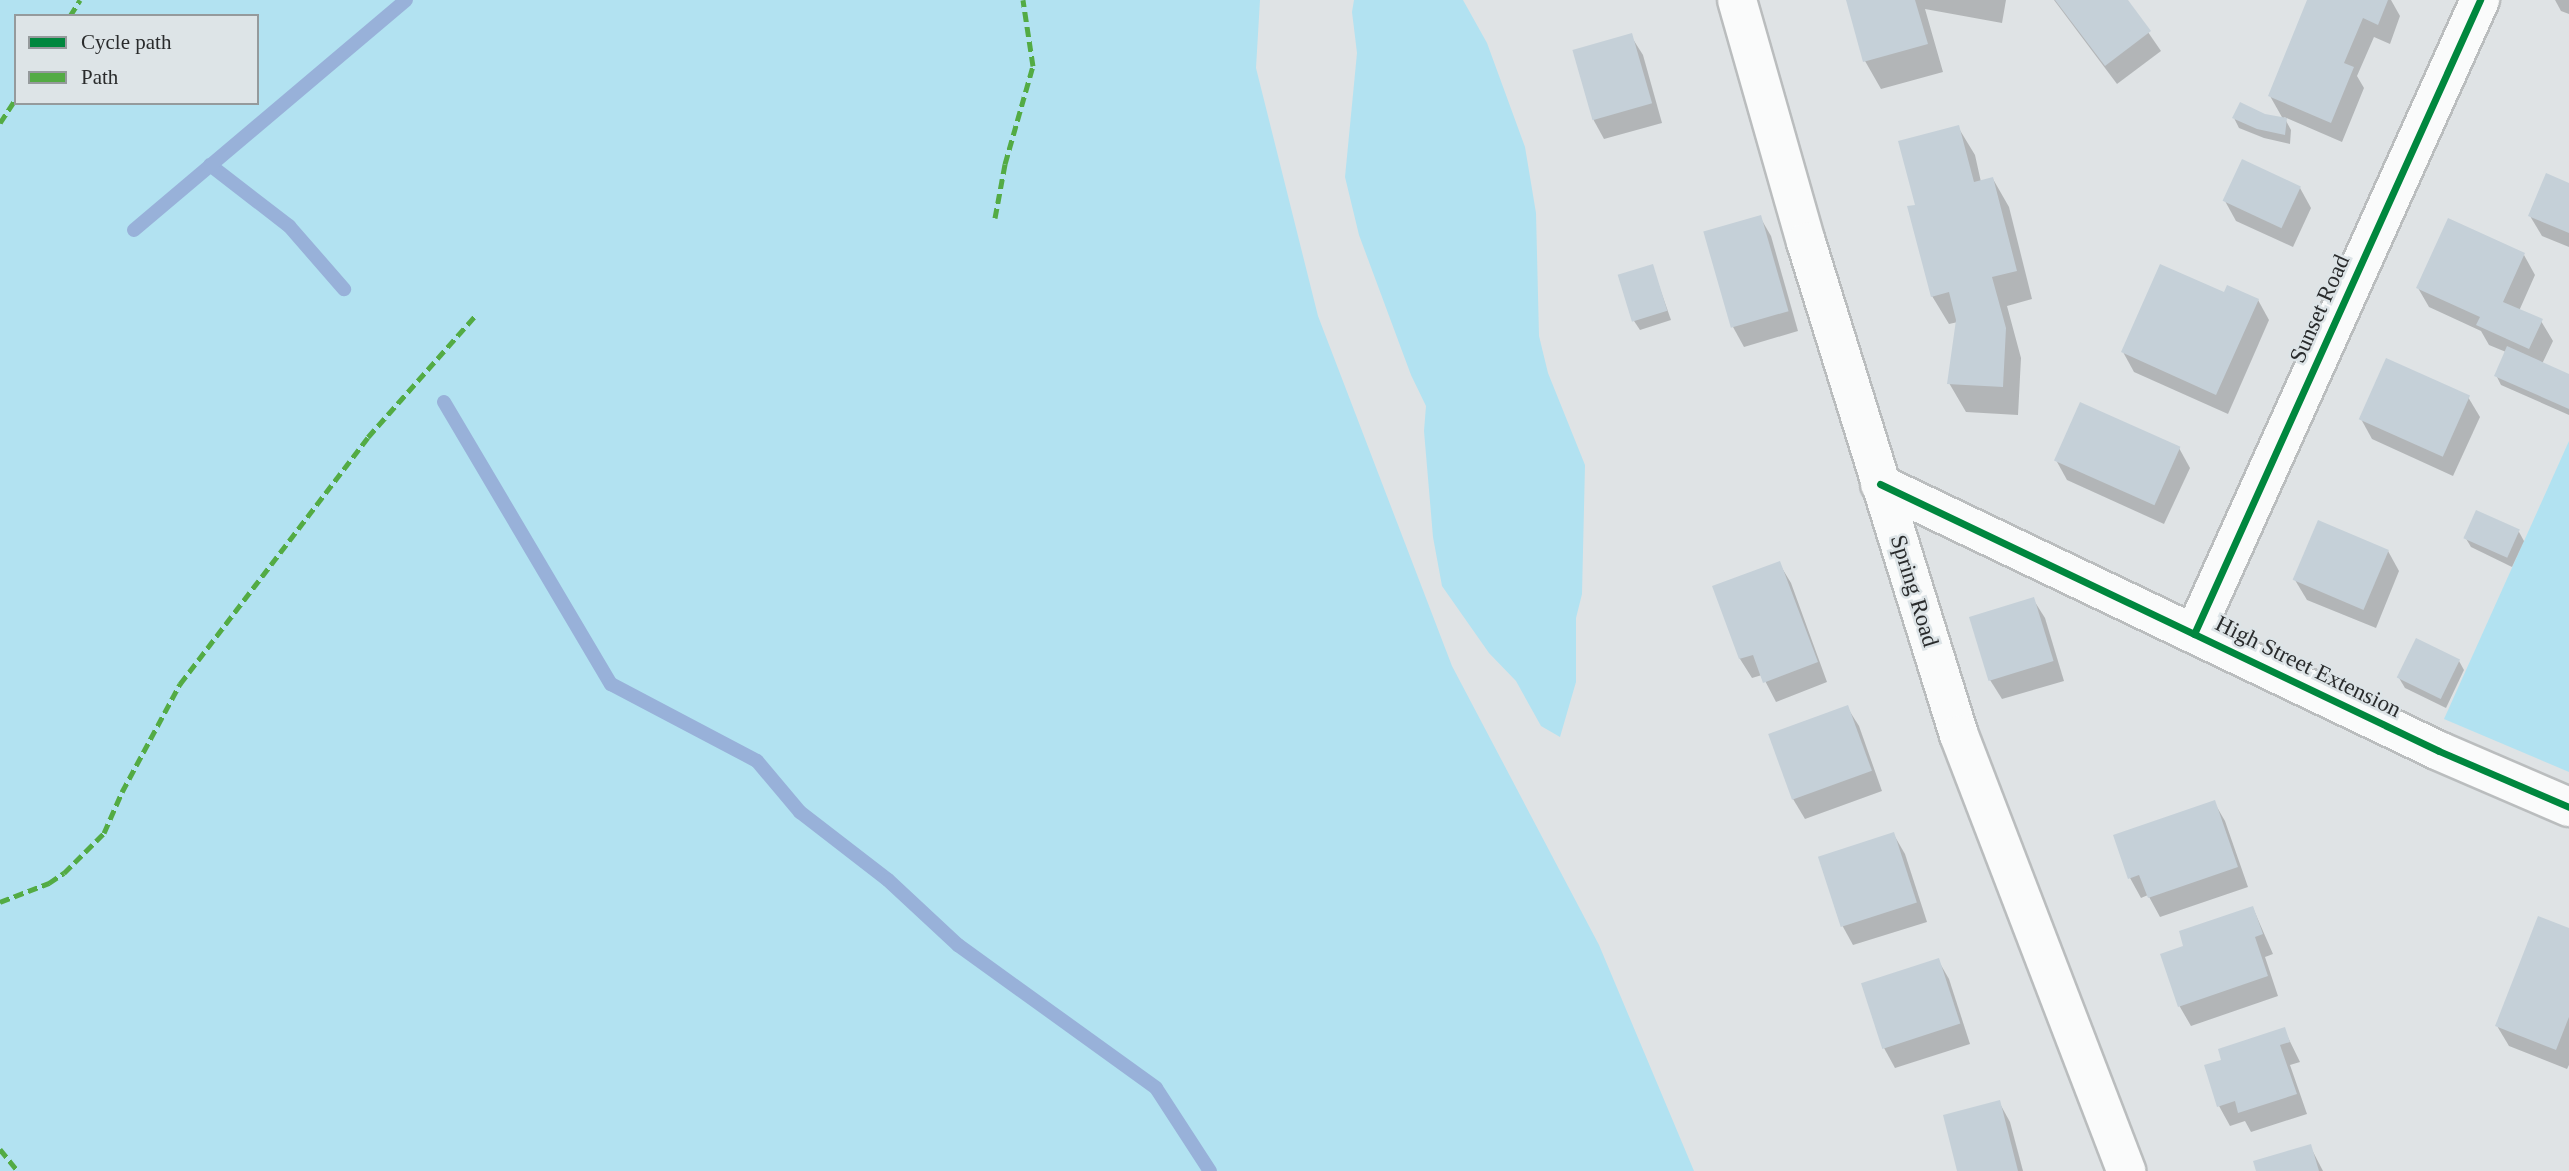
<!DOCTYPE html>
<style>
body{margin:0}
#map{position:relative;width:2569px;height:1171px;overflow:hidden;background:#dfe3e5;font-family:Georgia,serif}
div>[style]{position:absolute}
.green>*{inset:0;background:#b2e2f1}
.shadow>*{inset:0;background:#0003}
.stream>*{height:14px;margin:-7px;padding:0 7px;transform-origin:7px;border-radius:7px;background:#98b1d9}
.building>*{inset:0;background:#c5d0d8;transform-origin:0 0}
.roads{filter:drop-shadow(2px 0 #babdbe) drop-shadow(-2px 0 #babdbe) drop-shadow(0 2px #babdbe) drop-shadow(0 -2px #babdbe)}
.minor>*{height:38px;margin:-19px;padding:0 19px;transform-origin:19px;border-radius:19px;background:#fafbfb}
.secondary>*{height:38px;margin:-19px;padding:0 19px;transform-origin:19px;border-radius:19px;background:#fafbfb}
.quiet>*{height:5px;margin-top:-2.5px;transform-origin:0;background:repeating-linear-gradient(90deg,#53ab44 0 10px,transparent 0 15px)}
.cycleway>*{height:7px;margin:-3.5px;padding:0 3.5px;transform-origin:3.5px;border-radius:3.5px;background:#00873e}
span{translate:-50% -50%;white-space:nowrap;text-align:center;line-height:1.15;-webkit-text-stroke:5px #dde4e7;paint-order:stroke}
.street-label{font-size:23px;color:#292b2c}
.legend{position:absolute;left:14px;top:14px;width:245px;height:91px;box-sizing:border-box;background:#dde4e7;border:2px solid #959a9c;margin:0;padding:9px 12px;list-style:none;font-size:21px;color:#292b2c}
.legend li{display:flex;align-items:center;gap:14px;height:35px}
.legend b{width:35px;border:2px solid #959a9c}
</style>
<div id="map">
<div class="green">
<div style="clip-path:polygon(evenodd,0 0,1260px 0,1256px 68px,1318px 316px,1452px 666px,1599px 945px,1694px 1171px,0 1171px,0 0,16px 16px,257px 16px,257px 103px,16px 103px,16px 16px)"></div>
<div style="clip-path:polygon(1354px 0,1463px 0,1487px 43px,1525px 147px,1536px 213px,1539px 336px,1548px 373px,1585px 465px,1582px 594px,1576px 618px,1576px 682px,1560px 737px,1541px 726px,1516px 681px,1489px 653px,1442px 586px,1433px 537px,1424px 431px,1426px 406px,1411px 375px,1359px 235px,1345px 177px,1357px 53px,1352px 12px)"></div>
<div style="clip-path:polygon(2569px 441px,2569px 772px,2444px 719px)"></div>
</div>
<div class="shadow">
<div style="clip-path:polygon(1848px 0,2006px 0,2002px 23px,1925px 9px,1943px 72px,1881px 89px,1865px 61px)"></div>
<div style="clip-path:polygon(2054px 0,2126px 0,2161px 51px,2117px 84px)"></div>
<div style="clip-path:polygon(2309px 0,2391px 0,2400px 16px,2390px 44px,2374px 37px,2357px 76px,2364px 88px,2342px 142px,2284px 117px,2291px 130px,2290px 144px,2264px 138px,2239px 128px,2234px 118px,2264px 115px,2283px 119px,2270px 96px)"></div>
<div style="clip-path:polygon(2555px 0,2569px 0,2569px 14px,2561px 11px)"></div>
<div style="clip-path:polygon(1631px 36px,1643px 55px,1662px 123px,1604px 139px,1593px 119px)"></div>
<div style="clip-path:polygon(1958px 127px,1975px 155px,1981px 182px,1993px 179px,2009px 207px,2032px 299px,2007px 306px,2021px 358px,2018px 415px,1966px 412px,1949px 383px,1958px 322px,1949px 324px,1932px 296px,1917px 206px)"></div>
<div style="clip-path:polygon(2569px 185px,2569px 247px,2542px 236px,2530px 216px)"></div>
<div style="clip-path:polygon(2300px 188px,2311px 208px,2293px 247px,2236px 221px,2225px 201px)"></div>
<div style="clip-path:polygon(1760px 217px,1771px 236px,1798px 331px,1744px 347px,1733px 327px)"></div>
<div style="clip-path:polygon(2524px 255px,2535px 275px,2519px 311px,2541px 321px,2553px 341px,2542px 364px,2569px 376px,2569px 415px,2501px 385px,2496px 375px,2506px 352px,2489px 345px,2481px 331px,2429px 307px,2418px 288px)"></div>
<div style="clip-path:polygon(1652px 266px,1671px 320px,1640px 330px,1634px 321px)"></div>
<div style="clip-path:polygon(2225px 295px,2258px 300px,2269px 320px,2228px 414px,2134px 372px,2123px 352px)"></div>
<div style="clip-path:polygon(2468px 397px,2480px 417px,2453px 476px,2372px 439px,2361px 419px)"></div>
<div style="clip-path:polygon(2179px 448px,2190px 468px,2164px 524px,2067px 480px,2056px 460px)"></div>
<div style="clip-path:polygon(2519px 532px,2524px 541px,2512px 567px,2471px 547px,2465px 537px)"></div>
<div style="clip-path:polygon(2388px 551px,2399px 571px,2376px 628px,2307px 600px,2295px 580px)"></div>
<div style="clip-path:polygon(1779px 563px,1791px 583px,1827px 682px,1776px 702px,1762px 675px,1752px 678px,1740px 659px,1714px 587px)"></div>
<div style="clip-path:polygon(2033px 599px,2045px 618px,2064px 681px,2002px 699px,1990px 680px,1972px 618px)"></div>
<div style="clip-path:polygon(2459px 661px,2464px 670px,2446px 708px,2405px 688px,2399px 678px)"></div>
<div style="clip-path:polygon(1847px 707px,1859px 726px,1882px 791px,1805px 819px,1793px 799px)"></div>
<div style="clip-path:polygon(2214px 802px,2225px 821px,2248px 887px,2160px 917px,2148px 895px,2141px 898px,2130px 878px)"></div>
<div style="clip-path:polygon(1894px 835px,1905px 854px,1927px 922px,1853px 945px,1842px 925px)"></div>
<div style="clip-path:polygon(2253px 908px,2273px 954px,2265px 957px,2278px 996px,2191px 1026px,2180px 1007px,2162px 955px,2186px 947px)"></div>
<div style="clip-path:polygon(2569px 930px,2569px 1065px,2567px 1069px,2509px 1046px,2497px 1026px)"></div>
<div style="clip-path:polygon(1938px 960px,1949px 979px,1970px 1044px,1895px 1068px,1884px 1048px,1863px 984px)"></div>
<div style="clip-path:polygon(2284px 1029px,2300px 1062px,2290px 1065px,2307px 1114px,2251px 1132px,2245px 1121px,2230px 1126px,2219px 1106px,2223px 1061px)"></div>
<div style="clip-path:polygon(1999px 1102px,2010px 1122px,2023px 1171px,1959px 1171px)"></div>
<div style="clip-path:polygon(2310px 1146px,2323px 1171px,2258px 1171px)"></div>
</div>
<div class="stream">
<div style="left:210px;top:165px;width:100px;rotate:37.7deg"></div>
<div style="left:289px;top:226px;width:84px;rotate:48.9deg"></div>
<div style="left:134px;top:230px;width:356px;rotate:-40.2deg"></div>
<div style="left:444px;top:402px;width:328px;rotate:59.4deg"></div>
<div style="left:611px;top:684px;width:165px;rotate:27.8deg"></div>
<div style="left:757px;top:761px;width:67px;rotate:49.9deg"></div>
<div style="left:800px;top:812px;width:111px;rotate:37.7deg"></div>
<div style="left:888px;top:880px;width:96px;rotate:42.9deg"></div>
<div style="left:958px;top:945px;width:244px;rotate:35.8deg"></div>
<div style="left:1156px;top:1088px;width:99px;rotate:57deg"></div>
</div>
<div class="building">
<div style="clip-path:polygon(1846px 0,1915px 0,1928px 44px,1863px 62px)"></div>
<div style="clip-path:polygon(2055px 0,2128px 0,2151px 31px,2105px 66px)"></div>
<div style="clip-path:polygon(2307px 0,2388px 0,2378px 25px,2363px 18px,2344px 63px,2354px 67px,2331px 123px,2268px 96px)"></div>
<div style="left:1632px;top:33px;width:73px;height:62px;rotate:74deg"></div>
<div style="clip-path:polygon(2240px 102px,2265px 114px,2287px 118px,2285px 135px,2257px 129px,2232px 118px)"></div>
<div style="clip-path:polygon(1959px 125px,1974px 182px,1993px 177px,2017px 271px,1992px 277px,2006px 328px,2003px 387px,1947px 384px,1956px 320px,1949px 292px,1931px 297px,1907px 206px,1915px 205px,1898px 141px)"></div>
<div style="left:2242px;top:159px;width:65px;height:46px;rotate:25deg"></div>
<div style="clip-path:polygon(2546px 173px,2569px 183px,2569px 233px,2528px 216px)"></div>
<div style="left:1761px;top:215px;width:100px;height:60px;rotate:74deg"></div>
<div style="clip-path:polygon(2448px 218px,2525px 253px,2503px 302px,2543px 319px,2529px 349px,2476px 325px,2480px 317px,2416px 288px)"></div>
<div style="left:1653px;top:264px;width:49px;height:37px;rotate:73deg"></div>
<div style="clip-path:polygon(2160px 264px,2224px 292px,2227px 285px,2259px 299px,2216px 395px,2121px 352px)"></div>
<div style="clip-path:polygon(2507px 346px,2569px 374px,2569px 409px,2494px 376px)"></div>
<div style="left:2386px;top:358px;width:92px;height:67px;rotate:24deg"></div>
<div style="left:2080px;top:402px;width:110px;height:64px;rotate:24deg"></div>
<div style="left:2476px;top:510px;width:48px;height:31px;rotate:24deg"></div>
<div style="left:2318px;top:520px;width:77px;height:65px;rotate:23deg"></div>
<div style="clip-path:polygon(1780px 561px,1818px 662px,1763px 683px,1753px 655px,1739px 659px,1712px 586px)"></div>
<div style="left:2034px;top:597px;width:67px;height:68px;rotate:73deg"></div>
<div style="left:2416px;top:638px;width:49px;height:44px;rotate:26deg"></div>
<div style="left:1848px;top:705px;width:70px;height:85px;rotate:70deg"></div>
<div style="clip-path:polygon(2215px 800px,2238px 867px,2148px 898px,2139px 875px,2128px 879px,2113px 835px)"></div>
<div style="left:1894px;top:832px;width:74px;height:80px;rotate:72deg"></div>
<div style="clip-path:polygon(2253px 906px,2263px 934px,2255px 937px,2268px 976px,2178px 1007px,2160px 954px,2183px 946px,2179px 931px)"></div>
<div style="clip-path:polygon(2538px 916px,2569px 928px,2569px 1017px,2556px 1050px,2495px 1026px)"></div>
<div style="left:1939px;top:958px;width:69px;height:82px;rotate:72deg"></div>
<div style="clip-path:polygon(2285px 1027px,2290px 1042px,2280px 1045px,2297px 1094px,2238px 1113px,2235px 1101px,2217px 1107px,2204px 1065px,2221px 1060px,2218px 1049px)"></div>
<div style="clip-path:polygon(2000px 1100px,2018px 1171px,1957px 1171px,1943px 1115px)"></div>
<div style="clip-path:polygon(2311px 1144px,2319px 1171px,2256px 1171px,2253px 1161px)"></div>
</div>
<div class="roads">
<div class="minor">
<div style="left:1880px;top:484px;width:619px;rotate:25.53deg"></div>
<div style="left:2439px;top:751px;width:142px;rotate:23.3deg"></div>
<div style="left:2194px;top:634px;width:696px;rotate:-65.72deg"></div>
</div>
<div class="secondary">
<div style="left:1737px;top:0;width:252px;rotate:74.1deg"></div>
<div style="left:1806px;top:242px;width:516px;rotate:72.76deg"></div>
<div style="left:1959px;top:735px;width:467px;rotate:69deg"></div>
</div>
</div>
<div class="quiet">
<div style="left:70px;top:16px;width:19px;rotate:-58deg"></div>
<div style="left:0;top:123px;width:30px;rotate:-57deg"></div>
<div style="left:995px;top:218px;width:55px;rotate:-79.5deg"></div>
<div style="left:1005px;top:164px;width:102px;rotate:-74.1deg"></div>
<div style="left:1033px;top:66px;width:67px;rotate:-98.6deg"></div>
<div style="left:0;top:902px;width:53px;rotate:-21.2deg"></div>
<div style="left:49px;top:883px;width:18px;rotate:-34deg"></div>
<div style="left:64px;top:873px;width:57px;rotate:-45deg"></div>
<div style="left:104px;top:833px;width:45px;rotate:-66.3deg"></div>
<div style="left:122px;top:792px;width:123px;rotate:-61.8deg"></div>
<div style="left:180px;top:684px;width:310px;rotate:-52.7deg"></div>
<div style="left:368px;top:437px;width:162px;rotate:-48.5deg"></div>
<div style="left:0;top:1149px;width:28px;rotate:51deg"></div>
</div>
<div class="cycleway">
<div style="left:1880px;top:484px;width:619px;rotate:25.53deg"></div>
<div style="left:2439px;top:751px;width:142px;rotate:23.3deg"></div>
<div style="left:2194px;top:634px;width:696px;rotate:-65.72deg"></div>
</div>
<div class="street-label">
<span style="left:2320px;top:309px;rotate:-66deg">Sunset Road</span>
<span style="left:1914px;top:591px;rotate:73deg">Spring Road</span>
<span style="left:2308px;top:667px;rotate:26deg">High Street Extension</span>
</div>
<ul class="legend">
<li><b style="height:9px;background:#00873e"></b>Cycle path</li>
<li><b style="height:9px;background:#53ab44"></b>Path</li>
</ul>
</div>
